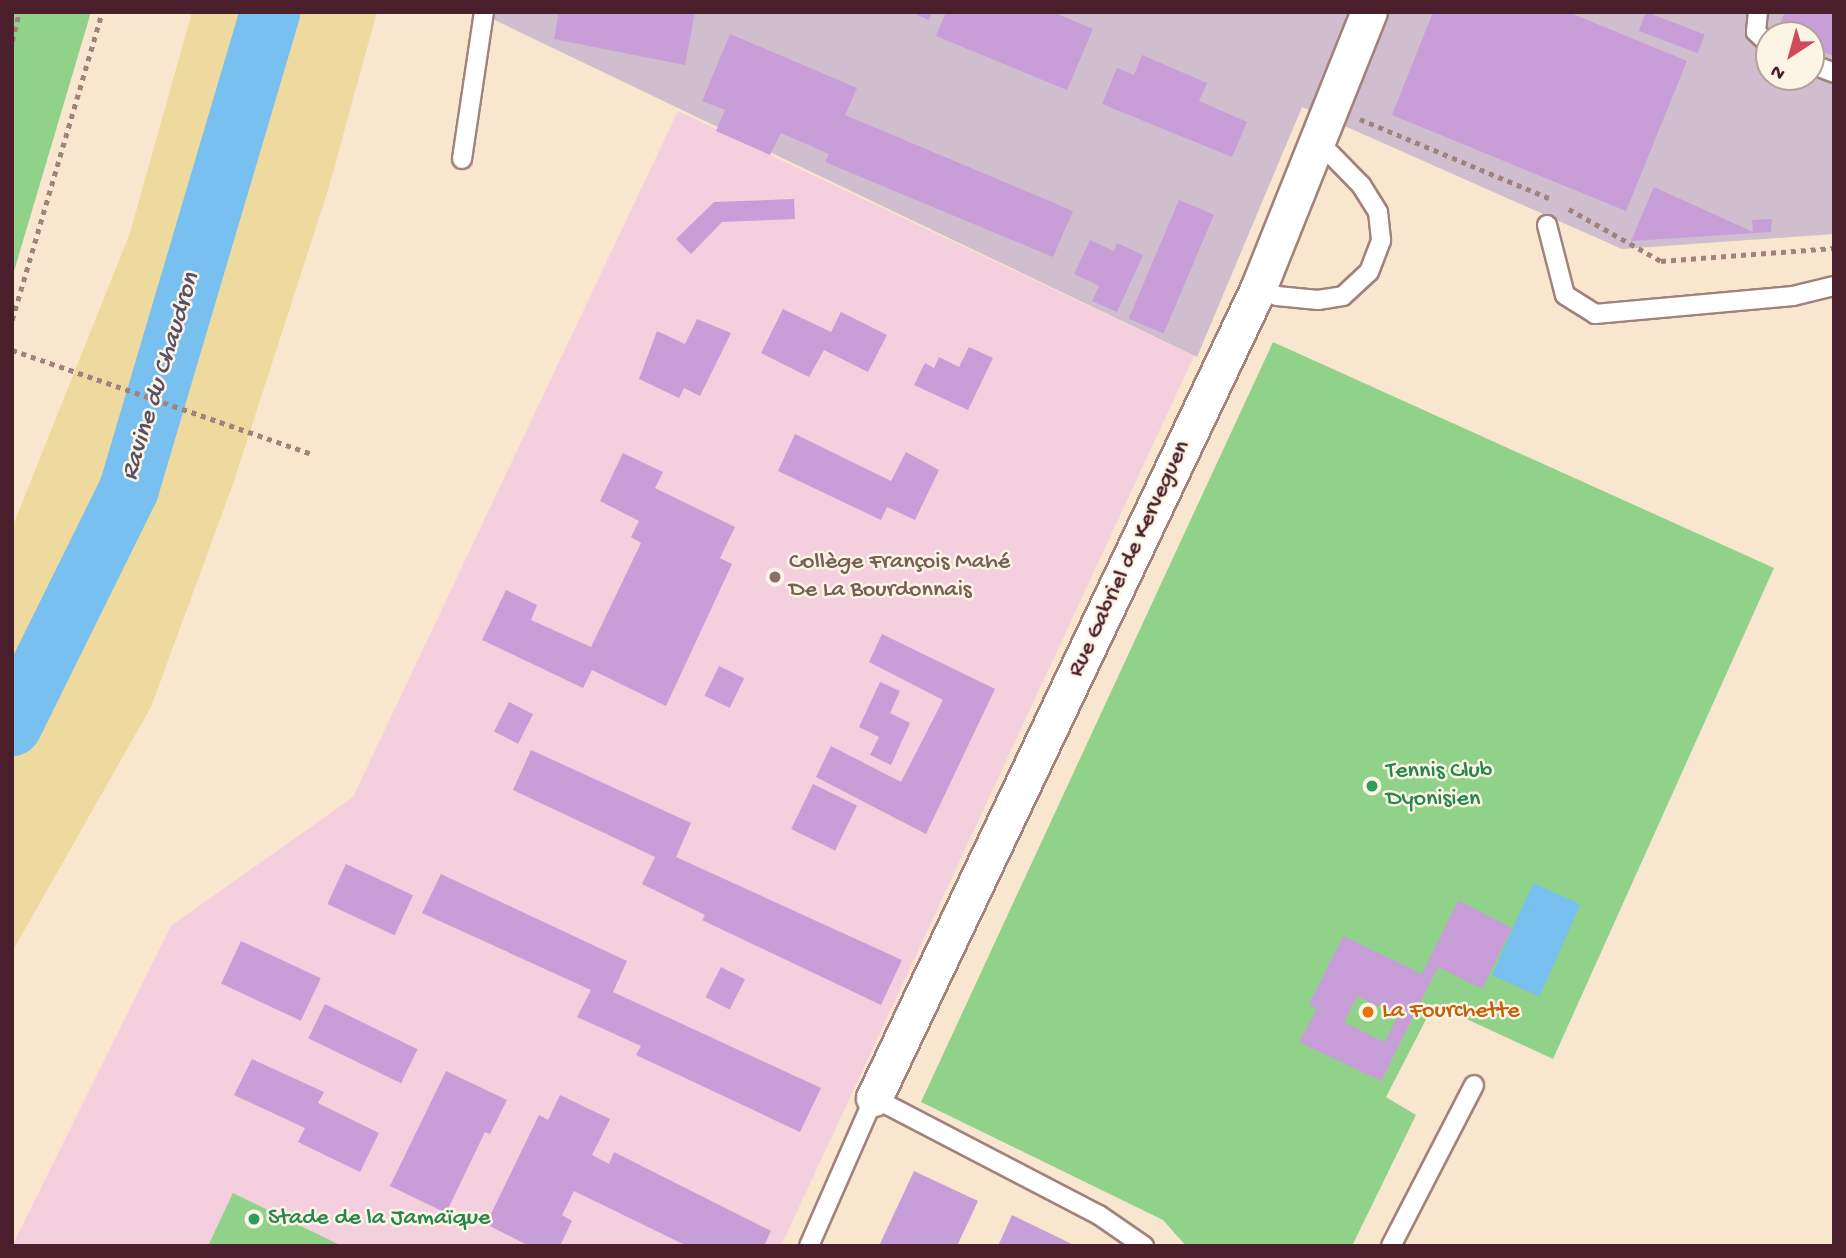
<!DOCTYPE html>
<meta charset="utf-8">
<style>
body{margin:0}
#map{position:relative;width:1846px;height:1258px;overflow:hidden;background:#f8e6ce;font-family:"Gochi Hand",sans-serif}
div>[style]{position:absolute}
.built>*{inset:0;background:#f4cfde}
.industrial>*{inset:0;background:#d0bdce}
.green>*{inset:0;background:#91d28a}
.sand>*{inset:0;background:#eeda9e}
.water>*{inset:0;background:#77c0f0;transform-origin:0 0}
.river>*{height:60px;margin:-30px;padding:0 30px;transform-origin:30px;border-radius:30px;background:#77c0f0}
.building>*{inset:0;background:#c79ed8;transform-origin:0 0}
.path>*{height:4.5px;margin-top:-2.25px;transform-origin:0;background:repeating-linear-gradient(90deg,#a1827c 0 5px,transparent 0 10px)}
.roads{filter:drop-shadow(2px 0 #a1827c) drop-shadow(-2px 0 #a1827c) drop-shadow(0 2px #a1827c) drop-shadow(0 -2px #a1827c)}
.lane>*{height:18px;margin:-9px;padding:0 9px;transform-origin:9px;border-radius:9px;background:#fff}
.street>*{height:35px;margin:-17.5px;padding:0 17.5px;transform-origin:17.5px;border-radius:17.5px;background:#fff}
.dots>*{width:19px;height:19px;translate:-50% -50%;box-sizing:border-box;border:4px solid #fcf5e5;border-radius:50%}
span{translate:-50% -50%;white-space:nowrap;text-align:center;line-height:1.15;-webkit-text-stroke:5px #fcf5e5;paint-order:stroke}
.street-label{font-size:24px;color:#4a1f2b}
.education-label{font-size:24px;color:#785e54}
.left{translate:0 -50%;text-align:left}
.leisure-label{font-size:24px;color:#27864d}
.food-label{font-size:24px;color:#c56008}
.water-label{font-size:26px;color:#584f66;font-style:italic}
.frame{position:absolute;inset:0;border:14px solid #4a1f2b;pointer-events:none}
.north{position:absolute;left:1755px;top:21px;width:70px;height:70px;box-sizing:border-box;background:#fcf5e5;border:2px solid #b59f9b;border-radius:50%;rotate:216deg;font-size:19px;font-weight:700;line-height:28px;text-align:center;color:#4a1f2b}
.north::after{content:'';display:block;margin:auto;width:24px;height:32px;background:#d1495b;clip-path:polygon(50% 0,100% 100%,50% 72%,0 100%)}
</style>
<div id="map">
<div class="built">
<div style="clip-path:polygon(678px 111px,1194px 356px,781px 1246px,12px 1246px,171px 926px,353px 797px)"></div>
</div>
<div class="industrial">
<div style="clip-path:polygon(evenodd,478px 12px,1834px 12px,1834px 234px,1622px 249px,1302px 107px,1197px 357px,478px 12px,1769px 35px,1811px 35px,1811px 77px,1769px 77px,1769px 35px)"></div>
</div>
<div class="green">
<div style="clip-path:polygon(12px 12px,91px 12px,12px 278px)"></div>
<div style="clip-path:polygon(1273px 342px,1774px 568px,1553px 1059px,1434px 1004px,1386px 1097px,1416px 1115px,1352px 1246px,1186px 1246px,1163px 1220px,921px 1102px)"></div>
<div style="clip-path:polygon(233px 1193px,342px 1246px,208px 1246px)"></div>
</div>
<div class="sand">
<div style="clip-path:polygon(192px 12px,377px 12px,328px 190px,233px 484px,151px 707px,12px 952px,12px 528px,130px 233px)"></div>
</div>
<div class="water">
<div style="left:1533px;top:883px;width:52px;height:101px;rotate:24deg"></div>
</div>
<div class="river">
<div style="left:12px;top:726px;width:264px;rotate:-63.7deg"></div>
<div style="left:129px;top:489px;width:497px;rotate:-73.5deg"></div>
</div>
<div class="building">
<div style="clip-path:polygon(559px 12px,695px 12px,685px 65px,554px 39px)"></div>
<div style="clip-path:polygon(911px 12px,932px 12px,929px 20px)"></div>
<div style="clip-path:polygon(946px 12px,1053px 12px,1093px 29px,1067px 90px,936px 36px)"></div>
<div style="clip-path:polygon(1433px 12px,1568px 12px,1687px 61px,1626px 211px,1392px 115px)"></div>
<div style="left:1646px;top:12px;width:63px;height:20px;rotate:21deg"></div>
<div style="clip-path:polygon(1785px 12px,1834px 12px,1834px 56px,1811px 47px,1811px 35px,1776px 32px)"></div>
<div style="clip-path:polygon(730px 34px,857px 88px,845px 115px,1073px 211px,1053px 257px,825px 162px,829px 154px,781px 133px,770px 155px,716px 131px,725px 110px,702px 101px)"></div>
<div style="clip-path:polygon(1142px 55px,1207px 83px,1199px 101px,1247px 122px,1232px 157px,1102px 104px,1117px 68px,1134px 75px)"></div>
<div style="clip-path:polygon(1654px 187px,1753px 232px,1752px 220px,1772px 219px,1771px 232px,1631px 241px)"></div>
<div style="clip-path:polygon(794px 199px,795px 219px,722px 222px,691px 254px,676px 239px,714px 202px)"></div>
<div style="left:1179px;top:200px;width:38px;height:129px;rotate:23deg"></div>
<div style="clip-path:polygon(1090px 240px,1114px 251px,1117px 243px,1143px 255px,1117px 312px,1092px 301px,1099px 286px,1074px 274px)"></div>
<div style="clip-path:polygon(783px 309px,831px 332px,841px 312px,887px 335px,868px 372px,824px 350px,809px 377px,761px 353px)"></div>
<div style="clip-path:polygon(697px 319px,731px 333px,700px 396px,684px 388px,679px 398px,639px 379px,657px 331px,685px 344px)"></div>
<div style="clip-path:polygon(969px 347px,993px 358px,968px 410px,914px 385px,925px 363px,934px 368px,939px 357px,959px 367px)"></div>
<div style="clip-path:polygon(795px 434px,891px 481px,906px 452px,939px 470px,915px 520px,887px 507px,881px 520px,778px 471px)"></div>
<div style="clip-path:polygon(623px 453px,663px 472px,655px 488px,735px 527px,720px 558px,732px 564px,666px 706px,592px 670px,583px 688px,482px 640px,506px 590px,537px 605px,531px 620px,591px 647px,641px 543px,631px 537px,639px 521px,600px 501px)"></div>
<div style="clip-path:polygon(882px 634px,995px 689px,926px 834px,816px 777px,831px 746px,901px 782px,943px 700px,869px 662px)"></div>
<div style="left:719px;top:666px;width:28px;height:33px;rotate:26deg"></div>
<div style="clip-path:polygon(880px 682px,900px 691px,890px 713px,910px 723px,891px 765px,870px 755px,879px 737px,859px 727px)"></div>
<div style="left:509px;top:702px;width:27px;height:33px;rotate:27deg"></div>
<div style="clip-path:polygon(531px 750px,691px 823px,676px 857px,902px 960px,881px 1005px,702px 920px,705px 915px,642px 884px,655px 857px,513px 790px)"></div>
<div style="left:813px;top:784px;width:49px;height:50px;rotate:26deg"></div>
<div style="left:346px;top:864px;width:74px;height:44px;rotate:25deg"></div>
<div style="clip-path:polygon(441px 874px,627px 961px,613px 992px,821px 1088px,800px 1132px,636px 1055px,641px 1046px,577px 1017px,591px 990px,422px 913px)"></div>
<div style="clip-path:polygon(evenodd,1458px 900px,1512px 928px,1482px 989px,1438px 967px,1381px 1081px,1299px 1042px,1317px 1009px,1309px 1004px,1343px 936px,1422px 974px,1458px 900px,1357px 996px,1398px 1016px,1384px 1042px,1344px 1022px,1357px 996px)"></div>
<div style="left:241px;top:941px;width:88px;height:47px;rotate:25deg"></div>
<div style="left:721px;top:967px;width:27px;height:34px;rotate:27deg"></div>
<div style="left:325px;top:1004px;width:103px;height:38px;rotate:26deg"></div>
<div style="clip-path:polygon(252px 1059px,324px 1092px,318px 1103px,379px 1133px,360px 1172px,298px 1142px,305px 1128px,234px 1095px)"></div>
<div style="clip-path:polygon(446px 1071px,507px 1100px,490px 1134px,485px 1132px,446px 1213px,390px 1186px)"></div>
<div style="clip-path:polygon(560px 1095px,610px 1119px,592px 1155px,609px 1164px,614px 1152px,771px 1231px,764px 1246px,687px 1246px,574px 1191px,562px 1215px,572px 1221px,560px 1246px,529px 1246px,486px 1224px,539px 1115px,548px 1120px)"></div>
<div style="clip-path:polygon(914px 1171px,978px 1201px,957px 1246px,879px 1246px)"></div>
<div style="clip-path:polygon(1012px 1215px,1076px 1246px,998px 1246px)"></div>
</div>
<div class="path">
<div style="left:12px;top:41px;width:30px;rotate:-76deg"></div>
<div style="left:1360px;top:119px;width:205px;rotate:22.7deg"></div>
<div style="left:1569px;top:209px;width:106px;rotate:29.5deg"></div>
<div style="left:1661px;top:261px;width:173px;rotate:-4.3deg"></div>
<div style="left:12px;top:320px;width:321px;rotate:-73.7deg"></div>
<div style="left:12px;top:350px;width:318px;rotate:19.1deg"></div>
</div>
<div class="roads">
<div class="lane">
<div style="left:1758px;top:12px;width:20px;rotate:96deg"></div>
<div style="left:1756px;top:32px;width:18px;rotate:43deg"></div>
<div style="left:1811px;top:64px;width:25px;rotate:21deg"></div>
<div style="left:462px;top:159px;width:149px;rotate:-81.5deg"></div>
<div style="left:1547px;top:225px;width:72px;rotate:75.6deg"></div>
<div style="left:1565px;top:295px;width:36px;rotate:32deg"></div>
<div style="left:1595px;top:314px;width:199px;rotate:-5.2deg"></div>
<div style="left:1793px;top:296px;width:42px;rotate:-13.7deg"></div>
<div style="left:1258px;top:289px;width:20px;rotate:20deg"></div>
<div style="left:1277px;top:296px;width:41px;rotate:5.6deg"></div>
<div style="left:1318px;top:300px;width:25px;rotate:-9deg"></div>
<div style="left:1343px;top:296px;width:35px;rotate:-43deg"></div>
<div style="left:1369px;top:272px;width:34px;rotate:-69deg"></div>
<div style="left:1381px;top:240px;width:28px;rotate:-96deg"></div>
<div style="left:1378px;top:212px;width:32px;rotate:-122deg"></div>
<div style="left:1361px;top:185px;width:63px;rotate:-134.4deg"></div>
<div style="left:809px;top:1246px;width:162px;rotate:-66.3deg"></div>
<div style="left:874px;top:1098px;width:254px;rotate:27.5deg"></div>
<div style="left:1099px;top:1215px;width:55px;rotate:34.6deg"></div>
<div style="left:1391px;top:1246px;width:181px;rotate:-62.7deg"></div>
</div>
<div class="street">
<div style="left:874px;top:1098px;width:896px;rotate:-64.61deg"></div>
<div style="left:1258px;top:289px;width:298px;rotate:-68.2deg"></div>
</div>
</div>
<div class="dots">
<div style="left:775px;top:577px;background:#8d6e63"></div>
<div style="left:1372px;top:786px;background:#2e9e5b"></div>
<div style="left:1368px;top:1012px;background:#e8710a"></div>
<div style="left:254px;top:1219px;background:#2e9e5b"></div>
</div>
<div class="street-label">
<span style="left:1130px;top:559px;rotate:-65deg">Rue Gabriel de Kerveguen</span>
</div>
<div class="education-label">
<span class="left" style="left:789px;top:577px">Collège François Mahé<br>De La Bourdonnais</span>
</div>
<div class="leisure-label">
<span class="left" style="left:1386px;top:786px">Tennis Club<br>Dyonisien</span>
<span class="left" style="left:268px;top:1219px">Stade de la Jamaïque</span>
</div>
<div class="food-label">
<span class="left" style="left:1382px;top:1012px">La Fourchette</span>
</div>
<div class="water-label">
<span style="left:162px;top:377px;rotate:-73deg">Ravine du Chaudron</span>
</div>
<div class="frame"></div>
<div class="north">N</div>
</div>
